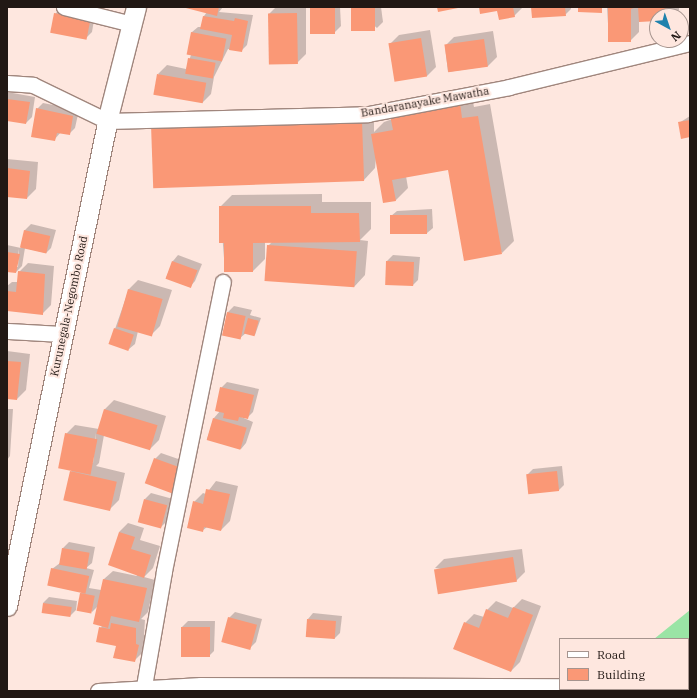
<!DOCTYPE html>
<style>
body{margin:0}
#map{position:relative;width:697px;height:698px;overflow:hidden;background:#fee7df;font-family:"IBM Plex Serif",serif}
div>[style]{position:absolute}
.green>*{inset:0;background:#9ae4a5}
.shadow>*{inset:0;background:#0003}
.building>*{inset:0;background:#fa9876;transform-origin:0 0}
.roads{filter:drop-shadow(1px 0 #a0867d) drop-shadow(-1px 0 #a0867d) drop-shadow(0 1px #a0867d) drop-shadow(0 -1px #a0867d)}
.minor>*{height:15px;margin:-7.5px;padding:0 7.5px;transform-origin:7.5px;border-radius:7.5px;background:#fff}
.major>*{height:19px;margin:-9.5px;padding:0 9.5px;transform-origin:9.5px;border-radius:9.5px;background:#fff}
span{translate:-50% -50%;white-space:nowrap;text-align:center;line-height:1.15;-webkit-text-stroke:4px #fee7df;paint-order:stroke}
.street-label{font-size:11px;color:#211814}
.frame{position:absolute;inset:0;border:8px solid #211814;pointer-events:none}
.legend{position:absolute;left:559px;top:638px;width:130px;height:52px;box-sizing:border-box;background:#fee7df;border:1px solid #a6948e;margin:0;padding:5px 7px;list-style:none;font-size:12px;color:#211814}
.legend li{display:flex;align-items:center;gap:8px;height:20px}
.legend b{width:20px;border:1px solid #a6948e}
.north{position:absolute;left:649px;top:8px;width:40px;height:40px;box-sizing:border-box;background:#fee7df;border:1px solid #a6948e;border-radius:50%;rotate:140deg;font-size:11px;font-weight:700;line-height:16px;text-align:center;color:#211814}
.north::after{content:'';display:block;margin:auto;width:14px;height:18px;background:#1f82ad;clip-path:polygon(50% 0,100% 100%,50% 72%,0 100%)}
</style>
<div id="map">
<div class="green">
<div style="clip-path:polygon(690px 610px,690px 691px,655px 691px,653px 689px,688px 689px,688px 639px,654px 639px)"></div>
</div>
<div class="shadow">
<div style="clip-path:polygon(184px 7px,223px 7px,219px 12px,253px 15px,247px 45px,241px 51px,228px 49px,214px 77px,211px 94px,202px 103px,158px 74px,167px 65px,186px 69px,191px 55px,192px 32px,198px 27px,202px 27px,204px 16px,207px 12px)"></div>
<div style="clip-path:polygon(276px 7px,306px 7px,306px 54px,297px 63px,270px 63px,269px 14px)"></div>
<div style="clip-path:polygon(311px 7px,340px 7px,341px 26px,335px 32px)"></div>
<div style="clip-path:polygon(352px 7px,381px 7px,383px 22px,377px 28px)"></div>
<div style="clip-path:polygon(480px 7px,523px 7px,514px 16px,498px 10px)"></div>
<div style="clip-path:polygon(532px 7px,571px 7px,571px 9px,565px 15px)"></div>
<div style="clip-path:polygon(607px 7px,679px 7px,679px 10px,673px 16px,657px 16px,657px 20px,639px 21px,639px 32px,630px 41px,609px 41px)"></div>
<div style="clip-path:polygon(61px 8px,95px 14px,92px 32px,86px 38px,55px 14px)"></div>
<div style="clip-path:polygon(430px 30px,436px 67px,427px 76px,390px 44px,399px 35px)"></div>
<div style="clip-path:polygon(493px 31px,497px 57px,488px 66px,448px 72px,445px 46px,454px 37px)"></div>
<div style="clip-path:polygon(7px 92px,35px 97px,32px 117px,26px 123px,7px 120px)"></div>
<div style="clip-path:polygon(471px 92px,474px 107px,490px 104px,514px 241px,502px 253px,448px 168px,406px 176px,408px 188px,396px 200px,384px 202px,376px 158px,375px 168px,364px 180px,153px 187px,374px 109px,374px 132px,384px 122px)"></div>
<div style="clip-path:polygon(43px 103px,79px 110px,75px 128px,69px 134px,61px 132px,54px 140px,37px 109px)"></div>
<div style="clip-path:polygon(690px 116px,690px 136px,679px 123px)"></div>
<div style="clip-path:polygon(7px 159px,38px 162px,36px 189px,27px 198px,7px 196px)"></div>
<div style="clip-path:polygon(322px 194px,322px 202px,371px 202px,371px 229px,360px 240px,368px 241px,365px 275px,354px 287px,268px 246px,272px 242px,265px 242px,265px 259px,253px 271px,225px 271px,220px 207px,232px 195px)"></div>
<div style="clip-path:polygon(432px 209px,433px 228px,427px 233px,391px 216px,397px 211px)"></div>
<div style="clip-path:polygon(evenodd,31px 224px,56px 230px,51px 248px,46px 253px,25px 248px,22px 266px,16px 272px,7px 271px,7px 245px,21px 248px,25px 230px,31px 224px,19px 249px,18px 267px,16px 267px,19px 249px)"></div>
<div style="clip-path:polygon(178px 255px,202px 264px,195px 281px,190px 287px,166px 278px,173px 261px)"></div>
<div style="clip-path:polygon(393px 255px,420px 257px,418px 280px,412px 286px,387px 261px)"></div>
<div style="clip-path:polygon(28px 263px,54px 266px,51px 305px,42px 314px,7px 310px,7px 286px,12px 282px,18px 282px,19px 272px)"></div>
<div style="clip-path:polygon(138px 280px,172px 290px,160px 326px,151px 335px,138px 331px,135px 344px,129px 349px,115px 329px,129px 289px)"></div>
<div style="clip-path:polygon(234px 306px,252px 310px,250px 315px,261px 318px,255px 335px,246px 333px,240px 338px,223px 334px,228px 312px)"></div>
<div style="clip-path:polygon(7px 351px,30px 354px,26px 390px,17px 399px,7px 397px)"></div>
<div style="clip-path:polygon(227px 382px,259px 389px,253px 412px,247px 418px,239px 416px,253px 422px,246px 443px,241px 449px,207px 439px,214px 418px,220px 411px,221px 388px)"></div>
<div style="clip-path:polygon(evenodd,114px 400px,166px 416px,159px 440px,150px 449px,104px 435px,99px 463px,96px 466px,125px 473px,119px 500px,110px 509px,71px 472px,73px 469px,66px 434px,75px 425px,99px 429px,105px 409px,114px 400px,96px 433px,93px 463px,91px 463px,96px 433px)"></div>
<div style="clip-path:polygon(7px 409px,13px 409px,10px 456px,7px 460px)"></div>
<div style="clip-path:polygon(161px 453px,187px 462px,172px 492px,155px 459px)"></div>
<div style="clip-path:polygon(562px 466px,564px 485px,558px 491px,527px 475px,533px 469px)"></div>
<div style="clip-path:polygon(216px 481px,238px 486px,230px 521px,221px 530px,207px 527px,202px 531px,194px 502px,203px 493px,206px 494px)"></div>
<div style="clip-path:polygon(151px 493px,173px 499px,167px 521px,161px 527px,145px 499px)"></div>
<div style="clip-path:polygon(128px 523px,144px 528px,140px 540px,160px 546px,153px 568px,144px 577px,155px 580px,148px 612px,141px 619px,145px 620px,144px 635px,147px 636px,143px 652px,134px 661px,117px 645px,97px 641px,102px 625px,98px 606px,92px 612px,80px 594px,82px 592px,52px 569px,60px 563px,63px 548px,69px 542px,95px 547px,92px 563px,86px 568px,94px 570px,89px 588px,101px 590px,104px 579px,113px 571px,137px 576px,119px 532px)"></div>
<div style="clip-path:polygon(522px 549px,525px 572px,516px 581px,435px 568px,444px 559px)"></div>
<div style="clip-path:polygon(49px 597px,77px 601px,76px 610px,70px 616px,43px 603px)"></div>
<div style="clip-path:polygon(522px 599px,541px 606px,520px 662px,511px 671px,465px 623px,474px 614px,484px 617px,487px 610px,496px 601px,513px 608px)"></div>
<div style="clip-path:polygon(235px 612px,262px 619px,256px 642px,250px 648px,229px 618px)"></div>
<div style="clip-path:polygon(313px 613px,342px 616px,340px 633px,334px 639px,308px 619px)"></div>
<div style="clip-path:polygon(188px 621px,215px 621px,214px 651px,208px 657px,182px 627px)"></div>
</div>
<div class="building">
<div style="clip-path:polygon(182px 7px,219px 7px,217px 16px)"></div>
<div style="left:310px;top:7px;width:25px;height:27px"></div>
<div style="left:351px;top:7px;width:24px;height:24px"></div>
<div style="clip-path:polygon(437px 7px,458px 7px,458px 8px,438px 12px)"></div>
<div style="clip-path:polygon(479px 7px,513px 7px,515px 17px,499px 20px,497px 11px,480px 14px)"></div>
<div style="clip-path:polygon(531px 7px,565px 7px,566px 16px,532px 18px)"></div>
<div style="clip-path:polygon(578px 7px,602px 7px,602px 13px,578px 12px)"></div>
<div style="clip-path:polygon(608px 7px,636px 7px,631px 9px,631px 42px,608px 42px)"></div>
<div style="clip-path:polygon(638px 7px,670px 7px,671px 16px,657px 16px,657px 21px,639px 22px)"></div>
<div style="left:54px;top:13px;width:37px;height:20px;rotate:11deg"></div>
<div style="left:297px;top:13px;width:51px;height:29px;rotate:89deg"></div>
<div style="clip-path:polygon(203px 16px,234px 21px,235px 18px,248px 21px,242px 52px,229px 50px,232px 35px,200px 29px)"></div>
<div style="left:191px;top:32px;width:36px;height:23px;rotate:11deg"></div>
<div style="left:421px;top:38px;width:39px;height:33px;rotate:81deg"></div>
<div style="left:484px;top:39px;width:28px;height:40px;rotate:82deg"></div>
<div style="left:188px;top:58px;width:28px;height:16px;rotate:10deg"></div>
<div style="left:157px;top:74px;width:50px;height:21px;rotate:10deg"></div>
<div style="clip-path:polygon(7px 99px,30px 102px,26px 124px,7px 121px)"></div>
<div style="clip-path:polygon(460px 103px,462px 118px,478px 116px,502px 254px,464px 261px,448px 170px,392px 180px,396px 201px,383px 203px,371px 134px,393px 130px,390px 115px)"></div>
<div style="clip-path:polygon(36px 108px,73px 116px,70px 135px,57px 133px,55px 141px,31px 137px)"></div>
<div style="clip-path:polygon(690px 120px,690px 137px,681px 139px,678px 122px)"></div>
<div style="left:362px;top:121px;width:60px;height:211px;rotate:88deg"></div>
<div style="clip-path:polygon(7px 168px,30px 171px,27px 199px,7px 197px)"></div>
<div style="clip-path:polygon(219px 206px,311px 206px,311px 213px,359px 213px,360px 242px,253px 243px,253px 272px,224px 272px,224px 243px,219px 243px)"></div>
<div style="left:427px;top:215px;width:19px;height:37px;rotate:90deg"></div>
<div style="left:24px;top:230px;width:27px;height:18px;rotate:13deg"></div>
<div style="left:267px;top:245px;width:90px;height:36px;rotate:4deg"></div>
<div style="clip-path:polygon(7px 252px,20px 254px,16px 273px,7px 272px)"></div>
<div style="left:172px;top:261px;width:27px;height:19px;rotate:20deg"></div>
<div style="left:386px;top:261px;width:28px;height:24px;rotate:2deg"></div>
<div style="clip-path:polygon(18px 271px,45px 274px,43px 315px,7px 311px,7px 291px,16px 292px)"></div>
<div style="left:128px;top:289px;width:36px;height:39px;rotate:16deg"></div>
<div style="left:227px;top:312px;width:19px;height:24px;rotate:12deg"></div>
<div style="left:248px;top:318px;width:11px;height:16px;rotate:15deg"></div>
<div style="left:114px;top:328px;width:21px;height:17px;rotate:19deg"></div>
<div style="clip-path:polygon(7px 361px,21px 362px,17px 400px,7px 399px)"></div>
<div style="clip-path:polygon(220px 387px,254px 395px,248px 419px,239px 417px,238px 421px,223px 418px,224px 413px,215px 411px)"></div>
<div style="left:104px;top:409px;width:56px;height:26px;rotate:17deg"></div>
<div style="left:213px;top:418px;width:35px;height:23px;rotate:16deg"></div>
<div style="left:65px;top:433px;width:33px;height:36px;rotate:11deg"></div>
<div style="left:154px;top:458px;width:30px;height:27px;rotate:20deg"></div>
<div style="left:70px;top:471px;width:48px;height:30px;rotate:13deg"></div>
<div style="left:557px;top:471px;width:20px;height:31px;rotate:84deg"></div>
<div style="clip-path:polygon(206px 489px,230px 494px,221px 531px,204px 527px,203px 532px,187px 528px,193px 501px,203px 504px)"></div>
<div style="left:144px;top:499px;width:24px;height:24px;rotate:15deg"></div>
<div style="clip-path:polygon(119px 532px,135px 537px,131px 549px,151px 555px,144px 578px,108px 565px)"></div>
<div style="left:62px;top:548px;width:28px;height:17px;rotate:10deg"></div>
<div style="left:513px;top:557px;width:25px;height:80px;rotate:81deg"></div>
<div style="left:51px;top:568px;width:39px;height:18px;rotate:12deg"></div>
<div style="clip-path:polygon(103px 579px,147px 588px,139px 622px,111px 616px,108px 628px,93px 624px)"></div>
<div style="left:80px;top:593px;width:15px;height:18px;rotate:11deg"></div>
<div style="left:43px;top:603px;width:29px;height:10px;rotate:8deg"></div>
<div style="clip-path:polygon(513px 607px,533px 615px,511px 672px,453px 649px,464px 622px,479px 628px,486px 609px,508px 618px)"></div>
<div style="left:228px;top:617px;width:30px;height:26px;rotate:15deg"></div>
<div style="left:307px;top:619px;width:29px;height:18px;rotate:4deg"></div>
<div style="clip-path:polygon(111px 623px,136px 628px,136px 644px,139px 645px,135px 662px,113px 658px,116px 646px,96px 642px,99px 627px,110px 629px)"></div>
<div style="left:181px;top:627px;width:29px;height:30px"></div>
</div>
<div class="roads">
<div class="minor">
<div style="left:64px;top:7px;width:70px;rotate:14deg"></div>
<div style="left:7px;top:83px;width:26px;rotate:4deg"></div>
<div style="left:33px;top:85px;width:82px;rotate:25.9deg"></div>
<div style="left:107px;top:121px;width:261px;rotate:-1.5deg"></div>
<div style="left:368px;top:114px;width:144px;rotate:-10.8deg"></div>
<div style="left:509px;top:87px;width:186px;rotate:-13.7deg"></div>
<div style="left:7px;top:331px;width:56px;rotate:3.1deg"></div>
<div style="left:144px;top:686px;width:117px;rotate:-80.1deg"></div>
<div style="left:164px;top:571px;width:295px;rotate:-78.5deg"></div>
<div style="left:98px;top:691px;width:103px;rotate:-3.3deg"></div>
<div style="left:201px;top:685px;width:359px;rotate:0.2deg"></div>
</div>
<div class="major">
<div style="left:7px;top:606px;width:495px;rotate:-78.3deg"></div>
<div style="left:107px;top:121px;width:118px;rotate:-75.7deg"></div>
</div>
</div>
<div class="street-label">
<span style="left:425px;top:102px;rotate:-10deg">Bandaranayake Mawatha</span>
<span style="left:69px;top:306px;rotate:-78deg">Kurunegala-Negombo Road</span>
</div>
<div class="frame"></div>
<ul class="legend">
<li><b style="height:5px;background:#fff"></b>Road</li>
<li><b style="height:11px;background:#fa9876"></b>Building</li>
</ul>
<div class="north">N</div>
</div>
